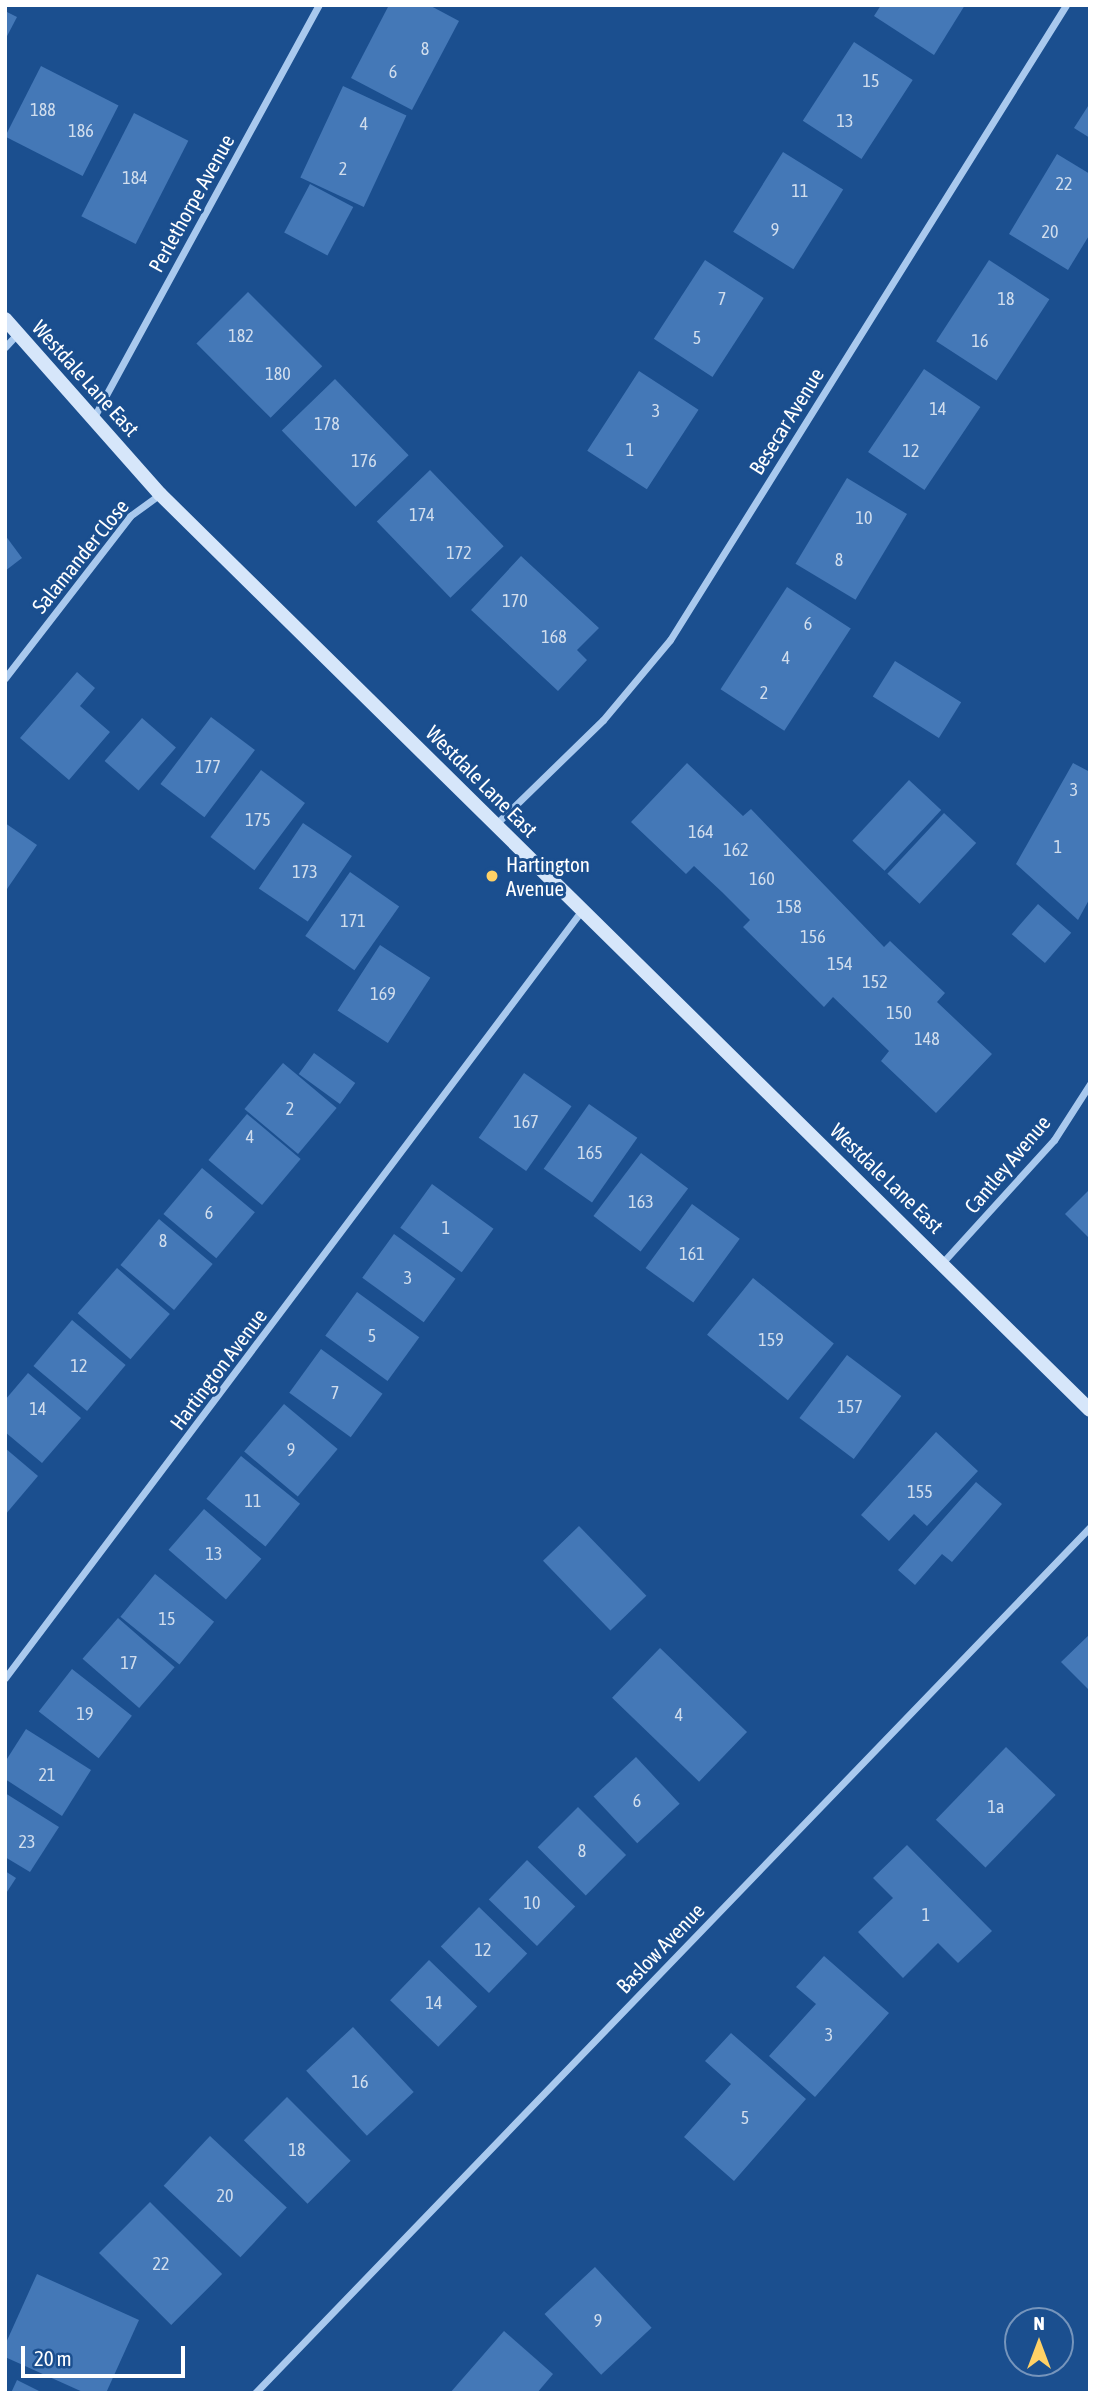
<!DOCTYPE html>
<style>
body{margin:0}
#map{position:relative;width:1095px;height:2398px;overflow:hidden;background:#1b4f8f;font-family:"Asap Condensed",sans-serif}
div>[style]{position:absolute}
.building>*{inset:0;background:#4478b7;transform-origin:0 0}
.street>*{height:7px;margin:-3.5px;padding:0 3.5px;transform-origin:3.5px;border-radius:3.5px;background:#a9c9ee}
.secondary>*{height:14px;margin:-7px;padding:0 7px;transform-origin:7px;border-radius:7px;background:#d6e6fa}
.dots>*{width:19px;height:19px;translate:-50% -50%;box-sizing:border-box;border:4px solid #1b4f8f;border-radius:50%}
span{translate:-50% -50%;white-space:nowrap;text-align:center;line-height:1.15;-webkit-text-stroke:6px #1b4f8f;paint-order:stroke}
.number-label{font-size:18px;color:#d0dded}
.number-label span{-webkit-text-stroke-width:0}
.street-label{font-size:21px;color:#fff}
.poi-label{font-size:21px;color:#fff}
.left{translate:0 -50%;text-align:left}
.frame{position:absolute;inset:0;border:7px solid #fff;pointer-events:none}
.north{position:absolute;left:1004px;top:2307px;width:70px;height:70px;box-sizing:border-box;background:#1b4f8f;border:2px solid #7695bc;border-radius:50%;rotate:0deg;font-size:19px;font-weight:700;line-height:28px;text-align:center;color:#fff}
.north::after{content:'';display:block;margin:auto;width:24px;height:32px;background:#ffd166;clip-path:polygon(50% 0,100% 100%,50% 72%,0 100%)}
.scale{position:absolute;left:21px;top:2346px;width:164px;height:32px;box-sizing:border-box;border:4px solid #fff;border-top:0;padding-left:9px;font-size:21px;line-height:24px;white-space:nowrap;color:#fff;-webkit-text-stroke:5px #1b4f8f;paint-order:stroke}
</style>
<div id="map">
<div class="building">
<div style="clip-path:polygon(389px 5px,429px 5px,459px 21px,412px 110px,351px 78px)"></div>
<div style="clip-path:polygon(881px 5px,965px 5px,934px 55px,874px 16px)"></div>
<div style="clip-path:polygon(5px 11px,17px 17px,5px 40px)"></div>
<div style="left:854px;top:42px;width:70px;height:94px;rotate:33deg"></div>
<div style="left:41px;top:66px;width:87px;height:79px;rotate:27deg"></div>
<div style="left:343px;top:86px;width:70px;height:101px;rotate:25deg"></div>
<div style="clip-path:polygon(1090px 103px,1090px 138px,1074px 128px)"></div>
<div style="left:134px;top:113px;width:61px;height:116px;rotate:27deg"></div>
<div style="left:783px;top:152px;width:71px;height:94px;rotate:32deg"></div>
<div style="clip-path:polygon(1057px 154px,1090px 174px,1090px 234px,1068px 270px,1009px 234px)"></div>
<div style="left:310px;top:184px;width:49px;height:55px;rotate:28deg"></div>
<div style="left:705px;top:260px;width:70px;height:94px;rotate:33deg"></div>
<div style="left:989px;top:260px;width:72px;height:97px;rotate:33deg"></div>
<div style="left:248px;top:292px;width:105px;height:73px;rotate:45deg"></div>
<div style="left:924px;top:369px;width:68px;height:100px;rotate:34deg"></div>
<div style="left:639px;top:371px;width:71px;height:95px;rotate:33deg"></div>
<div style="left:335px;top:379px;width:106px;height:74px;rotate:46deg"></div>
<div style="left:430px;top:470px;width:106px;height:74px;rotate:46deg"></div>
<div style="left:847px;top:478px;width:70px;height:100px;rotate:31deg"></div>
<div style="clip-path:polygon(5px 535px,22px 558px,5px 571px)"></div>
<div style="clip-path:polygon(521px 556px,599px 628px,577px 650px,587px 660px,558px 691px,471px 610px)"></div>
<div style="left:787px;top:587px;width:76px;height:122px;rotate:33deg"></div>
<div style="left:895px;top:661px;width:78px;height:42px;rotate:32deg"></div>
<div style="clip-path:polygon(77px 672px,95px 688px,80px 706px,110px 732px,69px 780px,20px 738px)"></div>
<div style="left:211px;top:717px;width:55px;height:84px;rotate:37deg"></div>
<div style="left:142px;top:718px;width:45px;height:57px;rotate:41deg"></div>
<div style="clip-path:polygon(687px 763px,743px 816px,751px 809px,884px 947px,890px 941px,945px 993px,937px 1002px,992px 1054px,936px 1113px,881px 1061px,889px 1051px,833px 997px,824px 1007px,743px 927px,750px 920px,722px 892px,694px 866px,686px 874px,631px 822px)"></div>
<div style="clip-path:polygon(1073px 763px,1090px 772px,1090px 898px,1078px 920px,1016px 864px)"></div>
<div style="left:261px;top:770px;width:55px;height:84px;rotate:37deg"></div>
<div style="left:909px;top:780px;width:44px;height:83px;rotate:43deg"></div>
<div style="left:944px;top:813px;width:44px;height:83px;rotate:43deg"></div>
<div style="clip-path:polygon(5px 823px,37px 845px,5px 892px)"></div>
<div style="left:303px;top:823px;width:59px;height:79px;rotate:34deg"></div>
<div style="left:350px;top:872px;width:60px;height:78px;rotate:35deg"></div>
<div style="left:1038px;top:904px;width:44px;height:40px;rotate:41deg"></div>
<div style="left:380px;top:945px;width:60px;height:78px;rotate:33deg"></div>
<div style="left:314px;top:1053px;width:51px;height:26px;rotate:36deg"></div>
<div style="left:283px;top:1063px;width:70px;height:60px;rotate:40deg"></div>
<div style="left:524px;top:1073px;width:58px;height:79px;rotate:35deg"></div>
<div style="left:589px;top:1104px;width:59px;height:79px;rotate:35deg"></div>
<div style="left:247px;top:1114px;width:70px;height:60px;rotate:40deg"></div>
<div style="left:641px;top:1153px;width:59px;height:79px;rotate:37deg"></div>
<div style="left:202px;top:1168px;width:69px;height:60px;rotate:40deg"></div>
<div style="left:432px;top:1184px;width:76px;height:54px;rotate:36deg"></div>
<div style="clip-path:polygon(1090px 1189px,1090px 1239px,1065px 1214px)"></div>
<div style="left:692px;top:1204px;width:59px;height:79px;rotate:36deg"></div>
<div style="left:159px;top:1219px;width:70px;height:60px;rotate:40deg"></div>
<div style="left:394px;top:1234px;width:76px;height:54px;rotate:36deg"></div>
<div style="left:117px;top:1268px;width:70px;height:60px;rotate:41deg"></div>
<div style="left:753px;top:1278px;width:104px;height:73px;rotate:39deg"></div>
<div style="left:357px;top:1292px;width:77px;height:54px;rotate:36deg"></div>
<div style="left:72px;top:1320px;width:70px;height:60px;rotate:40deg"></div>
<div style="left:321px;top:1349px;width:76px;height:54px;rotate:36deg"></div>
<div style="left:847px;top:1355px;width:68px;height:79px;rotate:37deg"></div>
<div style="clip-path:polygon(28px 1373px,81px 1418px,42px 1463px,5px 1432px,5px 1400px)"></div>
<div style="left:284px;top:1404px;width:70px;height:62px;rotate:40deg"></div>
<div style="clip-path:polygon(936px 1432px,978px 1471px,927px 1526px,914px 1514px,889px 1541px,861px 1515px)"></div>
<div style="clip-path:polygon(5px 1448px,38px 1476px,5px 1515px)"></div>
<div style="left:241px;top:1456px;width:76px;height:55px;rotate:39deg"></div>
<div style="clip-path:polygon(976px 1482px,1002px 1504px,952px 1562px,942px 1554px,915px 1585px,898px 1570px)"></div>
<div style="left:204px;top:1509px;width:76px;height:54px;rotate:41deg"></div>
<div style="left:579px;top:1526px;width:97px;height:50px;rotate:46deg"></div>
<div style="left:155px;top:1574px;width:76px;height:55px;rotate:39deg"></div>
<div style="left:118px;top:1618px;width:75px;height:54px;rotate:41deg"></div>
<div style="clip-path:polygon(1090px 1634px,1090px 1691px,1061px 1662px)"></div>
<div style="left:660px;top:1648px;width:121px;height:69px;rotate:44deg"></div>
<div style="left:72px;top:1669px;width:76px;height:54px;rotate:38deg"></div>
<div style="clip-path:polygon(26px 1729px,91px 1770px,62px 1816px,5px 1779px,5px 1762px)"></div>
<div style="left:1006px;top:1747px;width:69px;height:101px;rotate:44deg"></div>
<div style="left:636px;top:1757px;width:64px;height:58px;rotate:47deg"></div>
<div style="clip-path:polygon(5px 1793px,59px 1827px,30px 1872px,5px 1857px)"></div>
<div style="left:578px;top:1807px;width:68px;height:57px;rotate:45deg"></div>
<div style="clip-path:polygon(907px 1845px,992px 1931px,958px 1963px,938px 1943px,903px 1978px,858px 1932px,893px 1898px,873px 1878px)"></div>
<div style="left:527px;top:1860px;width:67px;height:55px;rotate:44deg"></div>
<div style="clip-path:polygon(5px 1871px,16px 1878px,5px 1895px)"></div>
<div style="left:479px;top:1907px;width:67px;height:55px;rotate:44deg"></div>
<div style="clip-path:polygon(824px 1956px,889px 2013px,815px 2097px,769px 2056px,816px 2004px,796px 1987px)"></div>
<div style="left:429px;top:1960px;width:67px;height:56px;rotate:44deg"></div>
<div style="left:353px;top:2027px;width:89px;height:64px;rotate:47deg"></div>
<div style="clip-path:polygon(731px 2033px,806px 2099px,734px 2181px,684px 2137px,731px 2084px,705px 2061px)"></div>
<div style="left:287px;top:2097px;width:90px;height:61px;rotate:45deg"></div>
<div style="left:210px;top:2136px;width:105px;height:68px;rotate:43deg"></div>
<div style="left:150px;top:2202px;width:102px;height:72px;rotate:45deg"></div>
<div style="left:595px;top:2267px;width:83px;height:69px;rotate:47deg"></div>
<div style="clip-path:polygon(37px 2274px,139px 2320px,106px 2393px,85px 2393px,5px 2357px,5px 2345px)"></div>
<div style="clip-path:polygon(504px 2331px,553px 2374px,537px 2393px,450px 2393px)"></div>
<div style="clip-path:polygon(17px 2380px,43px 2393px,11px 2393px)"></div>
</div>
<div class="street">
<div style="left:5px;top:347px;width:19px;rotate:-47deg"></div>
<div style="left:94px;top:417px;width:469px;rotate:-61.4deg"></div>
<div style="left:5px;top:678px;width:205px;rotate:-52.3deg"></div>
<div style="left:130px;top:516px;width:37px;rotate:-36deg"></div>
<div style="left:496px;top:824px;width:149px;rotate:-44.2deg"></div>
<div style="left:603px;top:720px;width:104px;rotate:-50.1deg"></div>
<div style="left:670px;top:640px;width:748px;rotate:-58.05deg"></div>
<div style="left:943px;top:1262px;width:165px;rotate:-47.7deg"></div>
<div style="left:1054px;top:1140px;width:67px;rotate:-57.3deg"></div>
<div style="left:5px;top:1678px;width:961px;rotate:-53.08deg"></div>
<div style="left:255px;top:2393px;width:1203px;rotate:-46.04deg"></div>
</div>
<div class="secondary">
<div style="left:5px;top:319px;width:234px;rotate:48.5deg"></div>
<div style="left:160px;top:494px;width:1305px;rotate:44.57deg"></div>
</div>
<div class="dots">
<div style="left:492px;top:876px;background:#ffd166"></div>
</div>
<div class="number-label">
<span style="left:425px;top:49px">8</span>
<span style="left:393px;top:72px">6</span>
<span style="left:871px;top:81px">15</span>
<span style="left:43px;top:110px">188</span>
<span style="left:845px;top:121px">13</span>
<span style="left:364px;top:124px">4</span>
<span style="left:81px;top:131px">186</span>
<span style="left:343px;top:169px">2</span>
<span style="left:135px;top:178px">184</span>
<span style="left:1064px;top:184px">22</span>
<span style="left:800px;top:191px">11</span>
<span style="left:775px;top:230px">9</span>
<span style="left:1050px;top:232px">20</span>
<span style="left:722px;top:299px">7</span>
<span style="left:1006px;top:299px">18</span>
<span style="left:241px;top:336px">182</span>
<span style="left:697px;top:338px">5</span>
<span style="left:980px;top:341px">16</span>
<span style="left:278px;top:374px">180</span>
<span style="left:938px;top:409px">14</span>
<span style="left:656px;top:411px">3</span>
<span style="left:327px;top:424px">178</span>
<span style="left:630px;top:450px">1</span>
<span style="left:911px;top:451px">12</span>
<span style="left:364px;top:461px">176</span>
<span style="left:422px;top:515px">174</span>
<span style="left:864px;top:518px">10</span>
<span style="left:459px;top:553px">172</span>
<span style="left:839px;top:560px">8</span>
<span style="left:515px;top:601px">170</span>
<span style="left:808px;top:624px">6</span>
<span style="left:554px;top:637px">168</span>
<span style="left:786px;top:658px">4</span>
<span style="left:764px;top:693px">2</span>
<span style="left:208px;top:767px">177</span>
<span style="left:1074px;top:790px">3</span>
<span style="left:258px;top:820px">175</span>
<span style="left:701px;top:832px">164</span>
<span style="left:1058px;top:847px">1</span>
<span style="left:736px;top:850px">162</span>
<span style="left:305px;top:872px">173</span>
<span style="left:762px;top:879px">160</span>
<span style="left:789px;top:907px">158</span>
<span style="left:353px;top:921px">171</span>
<span style="left:813px;top:937px">156</span>
<span style="left:840px;top:964px">154</span>
<span style="left:875px;top:982px">152</span>
<span style="left:383px;top:994px">169</span>
<span style="left:899px;top:1013px">150</span>
<span style="left:927px;top:1039px">148</span>
<span style="left:290px;top:1109px">2</span>
<span style="left:526px;top:1122px">167</span>
<span style="left:250px;top:1137px">4</span>
<span style="left:590px;top:1153px">165</span>
<span style="left:641px;top:1202px">163</span>
<span style="left:209px;top:1213px">6</span>
<span style="left:446px;top:1228px">1</span>
<span style="left:163px;top:1241px">8</span>
<span style="left:692px;top:1254px">161</span>
<span style="left:408px;top:1278px">3</span>
<span style="left:372px;top:1336px">5</span>
<span style="left:771px;top:1340px">159</span>
<span style="left:79px;top:1366px">12</span>
<span style="left:335px;top:1393px">7</span>
<span style="left:850px;top:1407px">157</span>
<span style="left:38px;top:1409px">14</span>
<span style="left:291px;top:1450px">9</span>
<span style="left:920px;top:1492px">155</span>
<span style="left:253px;top:1501px">11</span>
<span style="left:214px;top:1554px">13</span>
<span style="left:167px;top:1619px">15</span>
<span style="left:129px;top:1663px">17</span>
<span style="left:85px;top:1714px">19</span>
<span style="left:679px;top:1715px">4</span>
<span style="left:47px;top:1775px">21</span>
<span style="left:637px;top:1801px">6</span>
<span style="left:996px;top:1807px">1a</span>
<span style="left:27px;top:1842px">23</span>
<span style="left:582px;top:1851px">8</span>
<span style="left:532px;top:1903px">10</span>
<span style="left:926px;top:1915px">1</span>
<span style="left:483px;top:1950px">12</span>
<span style="left:434px;top:2003px">14</span>
<span style="left:829px;top:2035px">3</span>
<span style="left:360px;top:2082px">16</span>
<span style="left:745px;top:2118px">5</span>
<span style="left:297px;top:2150px">18</span>
<span style="left:225px;top:2196px">20</span>
<span style="left:161px;top:2264px">22</span>
<span style="left:598px;top:2321px">9</span>
</div>
<div class="street-label">
<span style="left:191px;top:203px;rotate:-61deg">Perlethorpe Avenue</span>
<span style="left:86px;top:378px;rotate:48deg">Westdale Lane East</span>
<span style="left:786px;top:421px;rotate:-58deg">Besecar Avenue</span>
<span style="left:80px;top:556px;rotate:-51deg">Salamander Close</span>
<span style="left:482px;top:781px;rotate:45deg">Westdale Lane East</span>
<span style="left:1007px;top:1164px;rotate:-50deg">Cantley Avenue</span>
<span style="left:887px;top:1178px;rotate:44deg">Westdale Lane East</span>
<span style="left:218px;top:1369px;rotate:-53deg">Hartington Avenue</span>
<span style="left:660px;top:1948px;rotate:-46deg">Baslow Avenue</span>
</div>
<div class="poi-label">
<span class="left" style="left:506px;top:876px">Hartington<br>Avenue</span>
</div>
<div class="frame"></div>
<div class="north">N</div>
<div class="scale">20 m</div>
</div>
